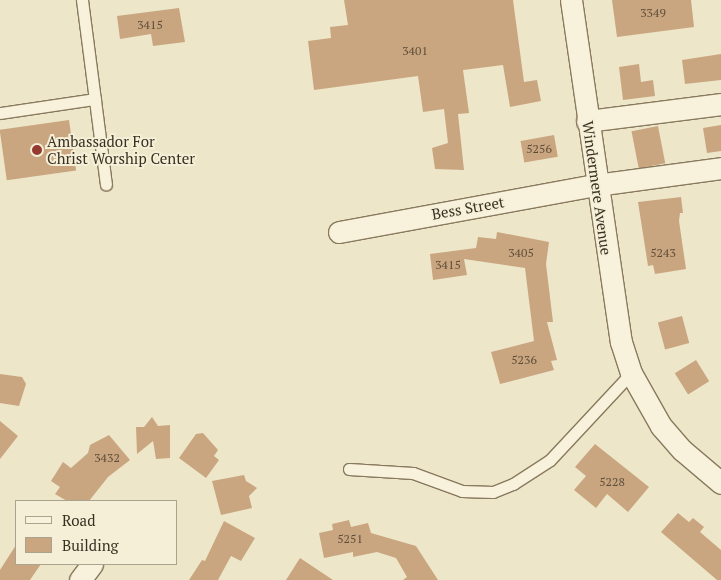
<!DOCTYPE html>
<style>
body{margin:0}
#map{position:relative;width:721px;height:580px;overflow:hidden;background:#ede6c9;font-family:"PT Serif",serif}
div>[style]{position:absolute}
.building>*{inset:0;background:#caa680;transform-origin:0 0}
.roads{filter:drop-shadow(1px 0 #89795e) drop-shadow(-1px 0 #89795e) drop-shadow(0 1px #89795e) drop-shadow(0 -1px #89795e)}
.lane>*{height:11px;margin:-5.5px;padding:0 5.5px;transform-origin:5.5px;border-radius:5.5px;background:#f8f2dc}
.street>*{height:21px;margin:-10.5px;padding:0 10.5px;transform-origin:10.5px;border-radius:10.5px;background:#f8f2dc}
.dots>*{width:14px;height:14px;translate:-50% -50%;box-sizing:border-box;border:2px solid #f5efd8;border-radius:50%}
span{translate:-50% -50%;white-space:nowrap;text-align:center;line-height:1.15;-webkit-text-stroke:4px #f5efd8;paint-order:stroke}
.number-label{font-size:12px;color:#5e4e39}
.number-label span{-webkit-text-stroke-width:0}
.poi-label{font-size:15px;color:#3a3021}
.left{translate:0 -50%;text-align:left}
.street-label{font-size:15px;color:#3a3021}
.legend{position:absolute;left:15px;top:500px;width:162px;height:65px;box-sizing:border-box;background:#f5efd8;border:1px solid #aaa38f;margin:0;padding:6px 9px;list-style:none;font-size:15px;color:#3a3021}
.legend li{display:flex;align-items:center;gap:10px;height:25px}
.legend b{width:25px;border:1px solid #aaa38f}
</style>
<div id="map">
<div class="building">
<div style="clip-path:polygon(344px 0,513px 0,524px 82px,537px 80px,541px 101px,510px 107px,503px 65px,463px 70px,469px 113px,458px 114px,464px 170px,435px 169px,432px 148px,448px 143px,444px 109px,423px 112px,418px 76px,314px 90px,308px 41px,331px 38px,330px 27px,348px 25px)"></div>
<div style="clip-path:polygon(612px 0,691px 0,694px 27px,617px 37px)"></div>
<div style="clip-path:polygon(179px 8px,185px 42px,153px 46px,151px 34px,120px 39px,117px 16px)"></div>
<div style="clip-path:polygon(721px 54px,721px 80px,685px 84px,682px 60px)"></div>
<div style="clip-path:polygon(639px 64px,641px 82px,653px 80px,655px 96px,623px 100px,619px 67px)"></div>
<div style="left:69px;top:120px;width:51px;height:70px;rotate:82deg"></div>
<div style="clip-path:polygon(721px 125px,721px 151px,707px 153px,703px 128px)"></div>
<div style="left:658px;top:126px;width:38px;height:27px;rotate:79deg"></div>
<div style="left:554px;top:135px;width:22px;height:34px;rotate:80deg"></div>
<div style="clip-path:polygon(681px 197px,683px 213px,680px 213px,679px 221px,686px 269px,655px 274px,653px 265px,648px 266px,638px 202px)"></div>
<div style="clip-path:polygon(497px 232px,549px 242px,546px 264px,553px 322px,547px 322px,557px 360px,551px 361px,554px 370px,500px 384px,491px 352px,534px 341px,525px 268px,464px 259px,467px 275px,433px 280px,430px 254px,476px 248px,478px 237px,496px 239px)"></div>
<div style="left:682px;top:316px;width:28px;height:25px;rotate:75deg"></div>
<div style="left:696px;top:360px;width:25px;height:25px;rotate:58deg"></div>
<div style="clip-path:polygon(0 374px,22px 377px,26px 384px,19px 406px,0 403px)"></div>
<div style="clip-path:polygon(152px 417px,158px 426px,170px 425px,170px 458px,156px 459px,153px 441px,137px 454px,136px 427px,144px 427px)"></div>
<div style="clip-path:polygon(0 421px,18px 436px,0 459px)"></div>
<div style="clip-path:polygon(203px 433px,218px 450px,214px 456px,219px 460px,206px 478px,179px 458px,196px 434px)"></div>
<div style="clip-path:polygon(109px 435px,130px 460px,108px 477px,89px 501px,67px 501px,55px 494px,60px 487px,51px 481px,63px 462px,71px 468px,88px 453px,90px 445px)"></div>
<div style="clip-path:polygon(595px 444px,649px 487px,628px 512px,607px 494px,596px 508px,574px 490px,586px 476px,575px 467px)"></div>
<div style="clip-path:polygon(244px 475px,246px 481px,257px 488px,249px 496px,252px 508px,221px 515px,212px 481px)"></div>
<div style="clip-path:polygon(678px 513px,689px 522px,693px 518px,704px 527px,700px 532px,721px 550px,721px 580px,717px 580px,661px 532px)"></div>
<div style="clip-path:polygon(349px 520px,351px 527px,368px 523px,371px 533px,416px 546px,438px 580px,403px 580px,407px 577px,396px 558px,377px 552px,353px 557px,353px 552px,324px 558px,319px 533px,333px 530px,332px 524px)"></div>
<div style="clip-path:polygon(224px 521px,255px 538px,241px 561px,231px 556px,218px 580px,189px 580px,202px 560px,205px 561px)"></div>
<div style="clip-path:polygon(16px 545px,16px 564px,41px 564px,30px 580px,0 580px,0 570px)"></div>
<div style="clip-path:polygon(300px 558px,333px 580px,286px 580px)"></div>
</div>
<div class="roads">
<div class="lane">
<div style="left:82px;top:0;width:186px;rotate:82.6deg"></div>
<div style="left:0;top:113px;width:96px;rotate:-8.4deg"></div>
<div style="left:349px;top:469px;width:64px;rotate:3.6deg"></div>
<div style="left:413px;top:473px;width:52px;rotate:20.2deg"></div>
<div style="left:462px;top:491px;width:31px;rotate:2deg"></div>
<div style="left:493px;top:492px;width:22px;rotate:-22deg"></div>
<div style="left:513px;top:484px;width:44px;rotate:-33deg"></div>
<div style="left:550px;top:460px;width:119px;rotate:-47deg"></div>
</div>
<div class="street">
<div style="left:571px;top:0;width:346px;rotate:81.7deg"></div>
<div style="left:621px;top:342px;width:33px;rotate:72deg"></div>
<div style="left:631px;top:373px;width:61px;rotate:60.5deg"></div>
<div style="left:661px;top:426px;width:32px;rotate:49deg"></div>
<div style="left:682px;top:450px;width:51px;rotate:40.2deg"></div>
<div style="left:587px;top:121px;width:135px;rotate:-7.2deg"></div>
<div style="left:339px;top:232px;width:261px;rotate:-10.4deg"></div>
<div style="left:596px;top:185px;width:126px;rotate:-7.7deg"></div>
<div style="left:80px;top:580px;width:20px;rotate:-53deg"></div>
</div>
</div>
<div class="dots">
<div style="left:37px;top:150px;background:#963930"></div>
</div>
<div class="number-label">
<span style="left:653px;top:13px">3349</span>
<span style="left:150px;top:25px">3415</span>
<span style="left:415px;top:51px">3401</span>
<span style="left:539px;top:149px">5256</span>
<span style="left:521px;top:253px">3405</span>
<span style="left:663px;top:253px">5243</span>
<span style="left:448px;top:265px">3415</span>
<span style="left:524px;top:360px">5236</span>
<span style="left:107px;top:458px">3432</span>
<span style="left:612px;top:482px">5228</span>
<span style="left:350px;top:539px">5251</span>
</div>
<div class="poi-label">
<span class="left" style="left:47px;top:150px">Ambassador For<br>Christ Worship Center</span>
</div>
<div class="street-label">
<span style="left:597px;top:188px;rotate:82deg">Windermere Avenue</span>
<span style="left:468px;top:208px;rotate:-10deg">Bess Street</span>
</div>
<ul class="legend">
<li><b style="height:6px;background:#f8f2dc"></b>Road</li>
<li><b style="height:14px;background:#caa680"></b>Building</li>
</ul>
</div>
